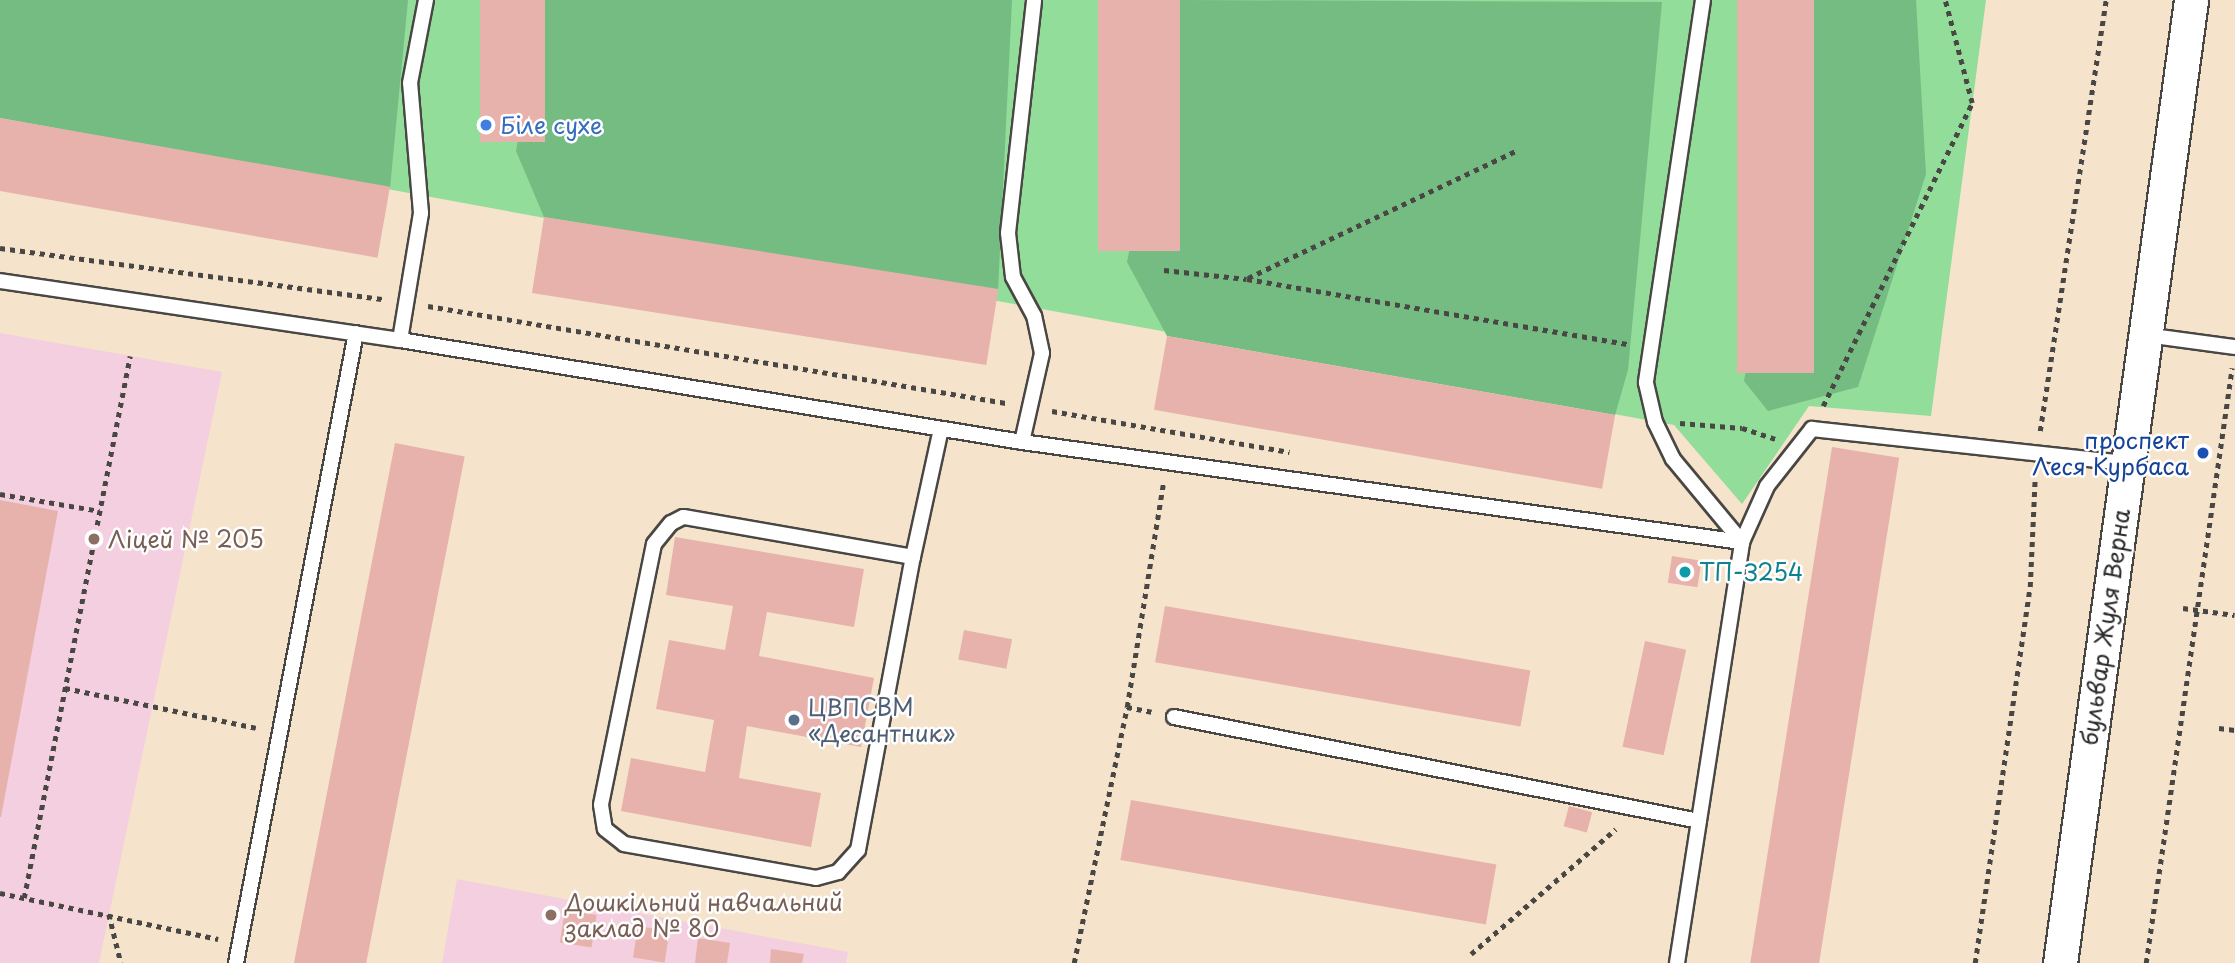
<!DOCTYPE html>
<meta charset="utf-8">
<style>
body{margin:0}
#map{position:relative;width:2235px;height:963px;overflow:hidden;background:#f5e3cb;font-family:"Playpen Sans",sans-serif}
div>[style]{position:absolute}
.built>*{inset:0;background:#f3cfdf}
.green>*{inset:0;background:#91dd99}
.forest>*{inset:0;background:#74bc81}
.building>*{inset:0;background:#e7b2ac;transform-origin:0 0}
.path>*{height:4.5px;margin-top:-2.25px;transform-origin:0;background:repeating-linear-gradient(90deg,#494743 0 5px,transparent 0 10px)}
.roads{filter:drop-shadow(2px 0 #494743) drop-shadow(-2px 0 #494743) drop-shadow(0 2px #494743) drop-shadow(0 -2px #494743)}
.service>*{height:14px;margin:-7px;padding:0 7px;transform-origin:7px;border-radius:7px;background:#fff}
.tertiary>*{height:33px;margin:-16.5px;padding:0 16.5px;transform-origin:16.5px;border-radius:16.5px;background:#fff}
.dots>*{width:19px;height:19px;translate:-50% -50%;box-sizing:border-box;border:4px solid #fff;border-radius:50%}
span{translate:-50% -50%;white-space:nowrap;text-align:center;line-height:1.15;-webkit-text-stroke:5px #fff;paint-order:stroke}
.shop-label{font-size:23px;color:#366cbe}
.left{translate:0 -50%;text-align:left}
.transit-label{font-size:23px;color:#164399}
.right{translate:-100% -50%;text-align:right}
.education-label{font-size:23px;color:#785e54}
.culture-label{font-size:23px;color:#0d838f}
.street-label{font-size:23px;color:#2b2b2b}
.service-label{font-size:23px;color:#4e5e75}
</style>
<div id="map">
<div class="built">
<div style="clip-path:polygon(0 333px,222px 372px,99px 963px,0 963px)"></div>
<div style="clip-path:polygon(457px 879px,848px 952px,846px 963px,442px 963px)"></div>
</div>
<div class="green">
<div style="clip-path:polygon(0 0,1986px 0,1931px 416px,1809px 406px,1742px 504px,1674px 425px,0 118px)"></div>
</div>
<div class="forest">
<div style="clip-path:polygon(0 0,408px 0,390px 188px,0 118px)"></div>
<div style="clip-path:polygon(545px 0,1012px 0,998px 291px,544px 217px,516px 151px)"></div>
<div style="clip-path:polygon(1180px 0,1662px 2px,1628px 370px,1615px 415px,1167px 336px,1127px 262px)"></div>
<div style="clip-path:polygon(1814px 0,1916px 0,1926px 174px,1858px 387px,1768px 411px,1744px 381px)"></div>
</div>
<div class="building">
<div style="left:480px;top:0;width:65px;height:142px"></div>
<div style="left:1098px;top:0;width:82px;height:251px"></div>
<div style="left:1737px;top:0;width:77px;height:373px"></div>
<div style="left:0;top:118px;width:396px;height:72px;rotate:10deg"></div>
<div style="left:544px;top:217px;width:460px;height:77px;rotate:9deg"></div>
<div style="left:1167px;top:336px;width:455px;height:75px;rotate:10deg"></div>
<div style="left:395px;top:443px;width:71px;height:530px;rotate:11deg"></div>
<div style="left:1832px;top:447px;width:68px;height:523px;rotate:9deg"></div>
<div style="clip-path:polygon(0 500px,58px 511px,1px 817px,0 817px)"></div>
<div style="clip-path:polygon(675px 537px,864px 569px,854px 627px,767px 612px,759px 656px,874px 678px,861px 747px,747px 726px,739px 778px,821px 793px,811px 847px,621px 811px,631px 758px,705px 772px,714px 720px,656px 709px,669px 640px,725px 650px,733px 606px,666px 595px)"></div>
<div style="left:1672px;top:556px;width:30px;height:27px;rotate:9deg"></div>
<div style="left:1165px;top:606px;width:371px;height:57px;rotate:10deg"></div>
<div style="left:964px;top:630px;width:49px;height:30px;rotate:11deg"></div>
<div style="left:1645px;top:641px;width:42px;height:108px;rotate:12deg"></div>
<div style="left:1131px;top:800px;width:371px;height:61px;rotate:10deg"></div>
<div style="left:1569px;top:806px;width:24px;height:21px;rotate:15deg"></div>
<div style="left:565px;top:910px;width:32px;height:33px;rotate:9deg"></div>
<div style="left:638px;top:926px;width:32px;height:32px;rotate:9deg"></div>
<div style="clip-path:polygon(698px 938px,730px 943px,727px 963px,695px 963px)"></div>
<div style="clip-path:polygon(771px 949px,804px 954px,802px 963px,770px 963px)"></div>
</div>
<div class="path">
<div style="left:0;top:248px;width:387px;rotate:7.6deg"></div>
<div style="left:1164px;top:270px;width:83px;rotate:6.2deg"></div>
<div style="left:1247px;top:279px;width:387px;rotate:9.7deg"></div>
<div style="left:1248px;top:278px;width:298px;rotate:-25.4deg"></div>
<div style="left:428px;top:306px;width:586px;rotate:9.53deg"></div>
<div style="left:1823px;top:406px;width:338px;rotate:-63.8deg"></div>
<div style="left:1972px;top:103px;width:106px;rotate:-104.7deg"></div>
<div style="left:1052px;top:411px;width:241px;rotate:9.8deg"></div>
<div style="left:1680px;top:423px;width:62px;rotate:4.6deg"></div>
<div style="left:1742px;top:428px;width:35px;rotate:18deg"></div>
<div style="left:2040px;top:431px;width:436px;rotate:-81.3deg"></div>
<div style="left:0;top:494px;width:101px;rotate:9.6deg"></div>
<div style="left:2183px;top:608px;width:52px;rotate:7.7deg"></div>
<div style="left:65px;top:688px;width:195px;rotate:11.8deg"></div>
<div style="left:1127px;top:707px;width:25px;rotate:11deg"></div>
<div style="left:2219px;top:728px;width:16px;rotate:7deg"></div>
<div style="left:0;top:893px;width:223px;rotate:11.9deg"></div>
<div style="left:24px;top:898px;width:552px;rotate:-78.93deg"></div>
<div style="left:109px;top:914px;width:50px;rotate:76.2deg"></div>
<div style="left:1471px;top:954px;width:191px;rotate:-40.8deg"></div>
<div style="left:1074px;top:963px;width:261px;rotate:-78.3deg"></div>
<div style="left:1127px;top:707px;width:226px;rotate:-80.8deg"></div>
<div style="left:1975px;top:963px;width:380px;rotate:-81.7deg"></div>
<div style="left:2030px;top:587px;width:109px;rotate:-87.4deg"></div>
<div style="left:2146px;top:963px;width:601px;rotate:-81.78deg"></div>
</div>
<div class="roads">
<div class="service">
<div style="left:1703px;top:0;width:387px;rotate:98.5deg"></div>
<div style="left:1646px;top:383px;width:40px;rotate:77deg"></div>
<div style="left:1655px;top:422px;width:41px;rotate:64.1deg"></div>
<div style="left:1673px;top:459px;width:108px;rotate:50.3deg"></div>
<div style="left:0;top:281px;width:404px;rotate:8.4deg"></div>
<div style="left:400px;top:340px;width:630px;rotate:9.31deg"></div>
<div style="left:1022px;top:442px;width:727px;rotate:7.91deg"></div>
<div style="left:2146px;top:335px;width:90px;rotate:7.7deg"></div>
<div style="left:400px;top:340px;width:129px;rotate:-80.6deg"></div>
<div style="left:421px;top:213px;width:130px;rotate:-94.8deg"></div>
<div style="left:410px;top:83px;width:85px;rotate:-79.1deg"></div>
<div style="left:1022px;top:442px;width:91px;rotate:-77.3deg"></div>
<div style="left:1042px;top:353px;width:38px;rotate:-102deg"></div>
<div style="left:1034px;top:316px;width:44px;rotate:-118.3deg"></div>
<div style="left:1013px;top:277px;width:44px;rotate:-96.5deg"></div>
<div style="left:1008px;top:233px;width:234px;rotate:-83.6deg"></div>
<div style="left:913px;top:557px;width:233px;rotate:-170.1deg"></div>
<div style="left:683px;top:517px;width:13px;rotate:153deg"></div>
<div style="left:671px;top:523px;width:27px;rotate:129deg"></div>
<div style="left:654px;top:544px;width:266px;rotate:101.5deg"></div>
<div style="left:601px;top:805px;width:24px;rotate:81deg"></div>
<div style="left:605px;top:829px;width:24px;rotate:38deg"></div>
<div style="left:624px;top:844px;width:195px;rotate:10deg"></div>
<div style="left:816px;top:878px;width:23px;rotate:-15deg"></div>
<div style="left:838px;top:872px;width:30px;rotate:-48deg"></div>
<div style="left:858px;top:850px;width:298px;rotate:-79.4deg"></div>
<div style="left:913px;top:557px;width:131px;rotate:-77.7deg"></div>
<div style="left:1174px;top:717px;width:535px;rotate:11.2deg"></div>
<div style="left:236px;top:963px;width:641px;rotate:-79.22deg"></div>
<div style="left:1677px;top:963px;width:426px;rotate:-81.2deg"></div>
<div style="left:1742px;top:542px;width:61px;rotate:-65.9deg"></div>
<div style="left:1767px;top:486px;width:73px;rotate:-51.7deg"></div>
<div style="left:1812px;top:429px;width:317px;rotate:6.2deg"></div>
</div>
<div class="tertiary">
<div style="left:2060px;top:963px;width:972px;rotate:-82.25deg"></div>
</div>
</div>
<div class="dots">
<div style="left:486px;top:125px;background:#3f7fe0"></div>
<div style="left:2203px;top:453px;background:#1a4fb4"></div>
<div style="left:94px;top:539px;background:#8d6e63"></div>
<div style="left:1685px;top:572px;background:#0f9aa8"></div>
<div style="left:794px;top:720px;background:#5c6f8a"></div>
<div style="left:551px;top:915px;background:#8d6e63"></div>
</div>
<div class="shop-label">
<span class="left" style="left:500px;top:125px">Біле сухе</span>
</div>
<div class="transit-label">
<span class="right" style="left:2189px;top:453px">проспект<br>Леся Курбаса</span>
</div>
<div class="education-label">
<span class="left" style="left:108px;top:539px">Ліцей № 205</span>
<span class="left" style="left:565px;top:915px">Дошкільний навчальний<br>заклад № 80</span>
</div>
<div class="culture-label">
<span class="left" style="left:1699px;top:572px">ТП-3254</span>
</div>
<div class="street-label">
<span style="left:2105px;top:627px;rotate:-82deg">бульвар Жуля Верна</span>
</div>
<div class="service-label">
<span class="left" style="left:808px;top:720px">ЦВПСВМ<br>«Десантник»</span>
</div>
</div>
